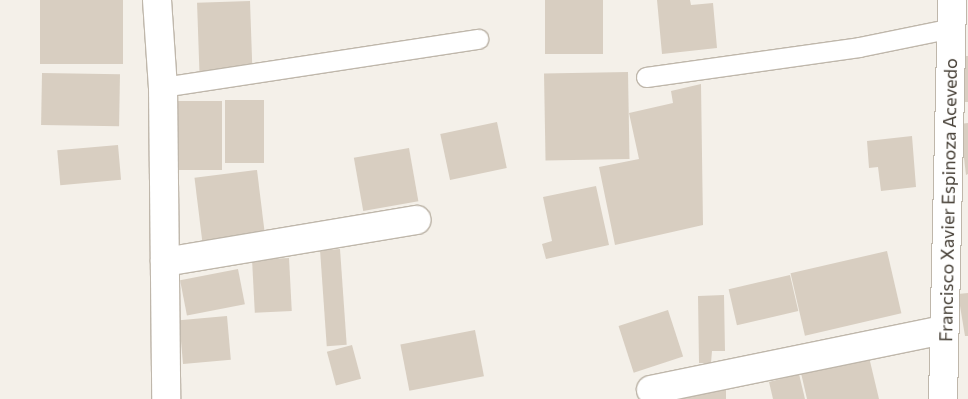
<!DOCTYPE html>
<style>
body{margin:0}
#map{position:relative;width:968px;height:399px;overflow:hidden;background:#f4f0e9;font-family:Commissioner,sans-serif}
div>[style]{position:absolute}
.building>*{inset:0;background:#d8cec1;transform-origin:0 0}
.roads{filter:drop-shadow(1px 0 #bfb7ab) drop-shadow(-1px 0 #bfb7ab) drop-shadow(0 1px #bfb7ab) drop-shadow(0 -1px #bfb7ab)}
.lane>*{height:19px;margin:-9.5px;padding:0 9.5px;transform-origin:9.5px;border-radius:9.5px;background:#fff}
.street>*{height:28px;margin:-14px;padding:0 14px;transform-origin:14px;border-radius:14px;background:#fff}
span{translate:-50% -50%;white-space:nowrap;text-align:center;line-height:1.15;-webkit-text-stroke:5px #fff;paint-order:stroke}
.street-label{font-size:18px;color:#474037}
</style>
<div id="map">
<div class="building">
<div style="left:40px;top:0;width:83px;height:64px"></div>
<div style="left:545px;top:0;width:58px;height:54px"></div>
<div style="clip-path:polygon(657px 0,690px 0,691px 5px,713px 3px,717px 48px,662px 54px)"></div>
<div style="left:250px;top:1px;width:70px;height:53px;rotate:88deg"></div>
<div style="left:965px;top:56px;width:3px;height:46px"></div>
<div style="left:628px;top:72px;width:87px;height:84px;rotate:89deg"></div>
<div style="left:42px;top:73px;width:78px;height:52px;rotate:1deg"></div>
<div style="clip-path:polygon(701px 84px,703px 225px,615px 245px,599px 167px,639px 159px,629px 113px,673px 103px,671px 91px)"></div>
<div style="left:225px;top:100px;width:39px;height:63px"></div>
<div style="left:176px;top:101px;width:46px;height:69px"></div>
<div style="left:497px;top:122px;width:47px;height:58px;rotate:78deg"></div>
<div style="clip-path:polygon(968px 123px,968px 174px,966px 175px,960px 124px)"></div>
<div style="clip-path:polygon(912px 136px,916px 187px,881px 191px,878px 167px,869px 168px,867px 141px)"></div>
<div style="left:118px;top:145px;width:35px;height:61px;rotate:85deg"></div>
<div style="left:409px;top:148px;width:54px;height:56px;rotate:80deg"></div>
<div style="left:257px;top:170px;width:64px;height:63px;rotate:83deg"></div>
<div style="clip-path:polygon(596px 186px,609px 245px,546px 259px,542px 244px,552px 241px,543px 197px)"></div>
<div style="left:340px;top:249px;width:96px;height:20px;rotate:86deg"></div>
<div style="left:887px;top:251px;width:64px;height:99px;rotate:77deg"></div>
<div style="left:289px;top:258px;width:53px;height:37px;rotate:87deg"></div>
<div style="left:238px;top:269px;width:36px;height:59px;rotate:79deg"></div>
<div style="left:790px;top:275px;width:37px;height:63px;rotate:77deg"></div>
<div style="clip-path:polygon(968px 293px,968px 336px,965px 336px,958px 294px)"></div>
<div style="clip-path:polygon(724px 295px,725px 351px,712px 351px,711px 363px,699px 363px,698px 296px)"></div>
<div style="left:668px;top:310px;width:49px;height:52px;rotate:72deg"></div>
<div style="left:227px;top:316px;width:44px;height:48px;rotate:85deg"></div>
<div style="left:475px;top:330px;width:47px;height:76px;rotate:79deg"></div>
<div style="left:352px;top:345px;width:35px;height:26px;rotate:75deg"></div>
<div style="clip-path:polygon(869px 357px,879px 399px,807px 399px,801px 373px)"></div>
<div style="clip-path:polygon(799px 374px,805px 399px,773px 399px,769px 382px)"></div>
<div style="clip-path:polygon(726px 387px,726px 399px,680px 399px,680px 393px)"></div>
</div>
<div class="roads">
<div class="lane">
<div style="left:646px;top:77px;width:215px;rotate:-8deg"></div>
<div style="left:859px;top:47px;width:95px;rotate:-11.5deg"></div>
<div style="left:163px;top:87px;width:319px;rotate:-8.7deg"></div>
</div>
<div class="street">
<div style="left:157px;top:0;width:87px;rotate:86.1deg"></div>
<div style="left:163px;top:87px;width:312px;rotate:89.4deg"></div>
<div style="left:165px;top:262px;width:255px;rotate:-9.5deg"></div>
<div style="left:651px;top:390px;width:299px;rotate:-11.6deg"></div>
<div style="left:943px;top:399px;width:399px;rotate:-88.7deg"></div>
</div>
</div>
<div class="street-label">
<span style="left:948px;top:200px;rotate:-89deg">Francisco Xavier Espinoza Acevedo</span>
</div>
</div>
